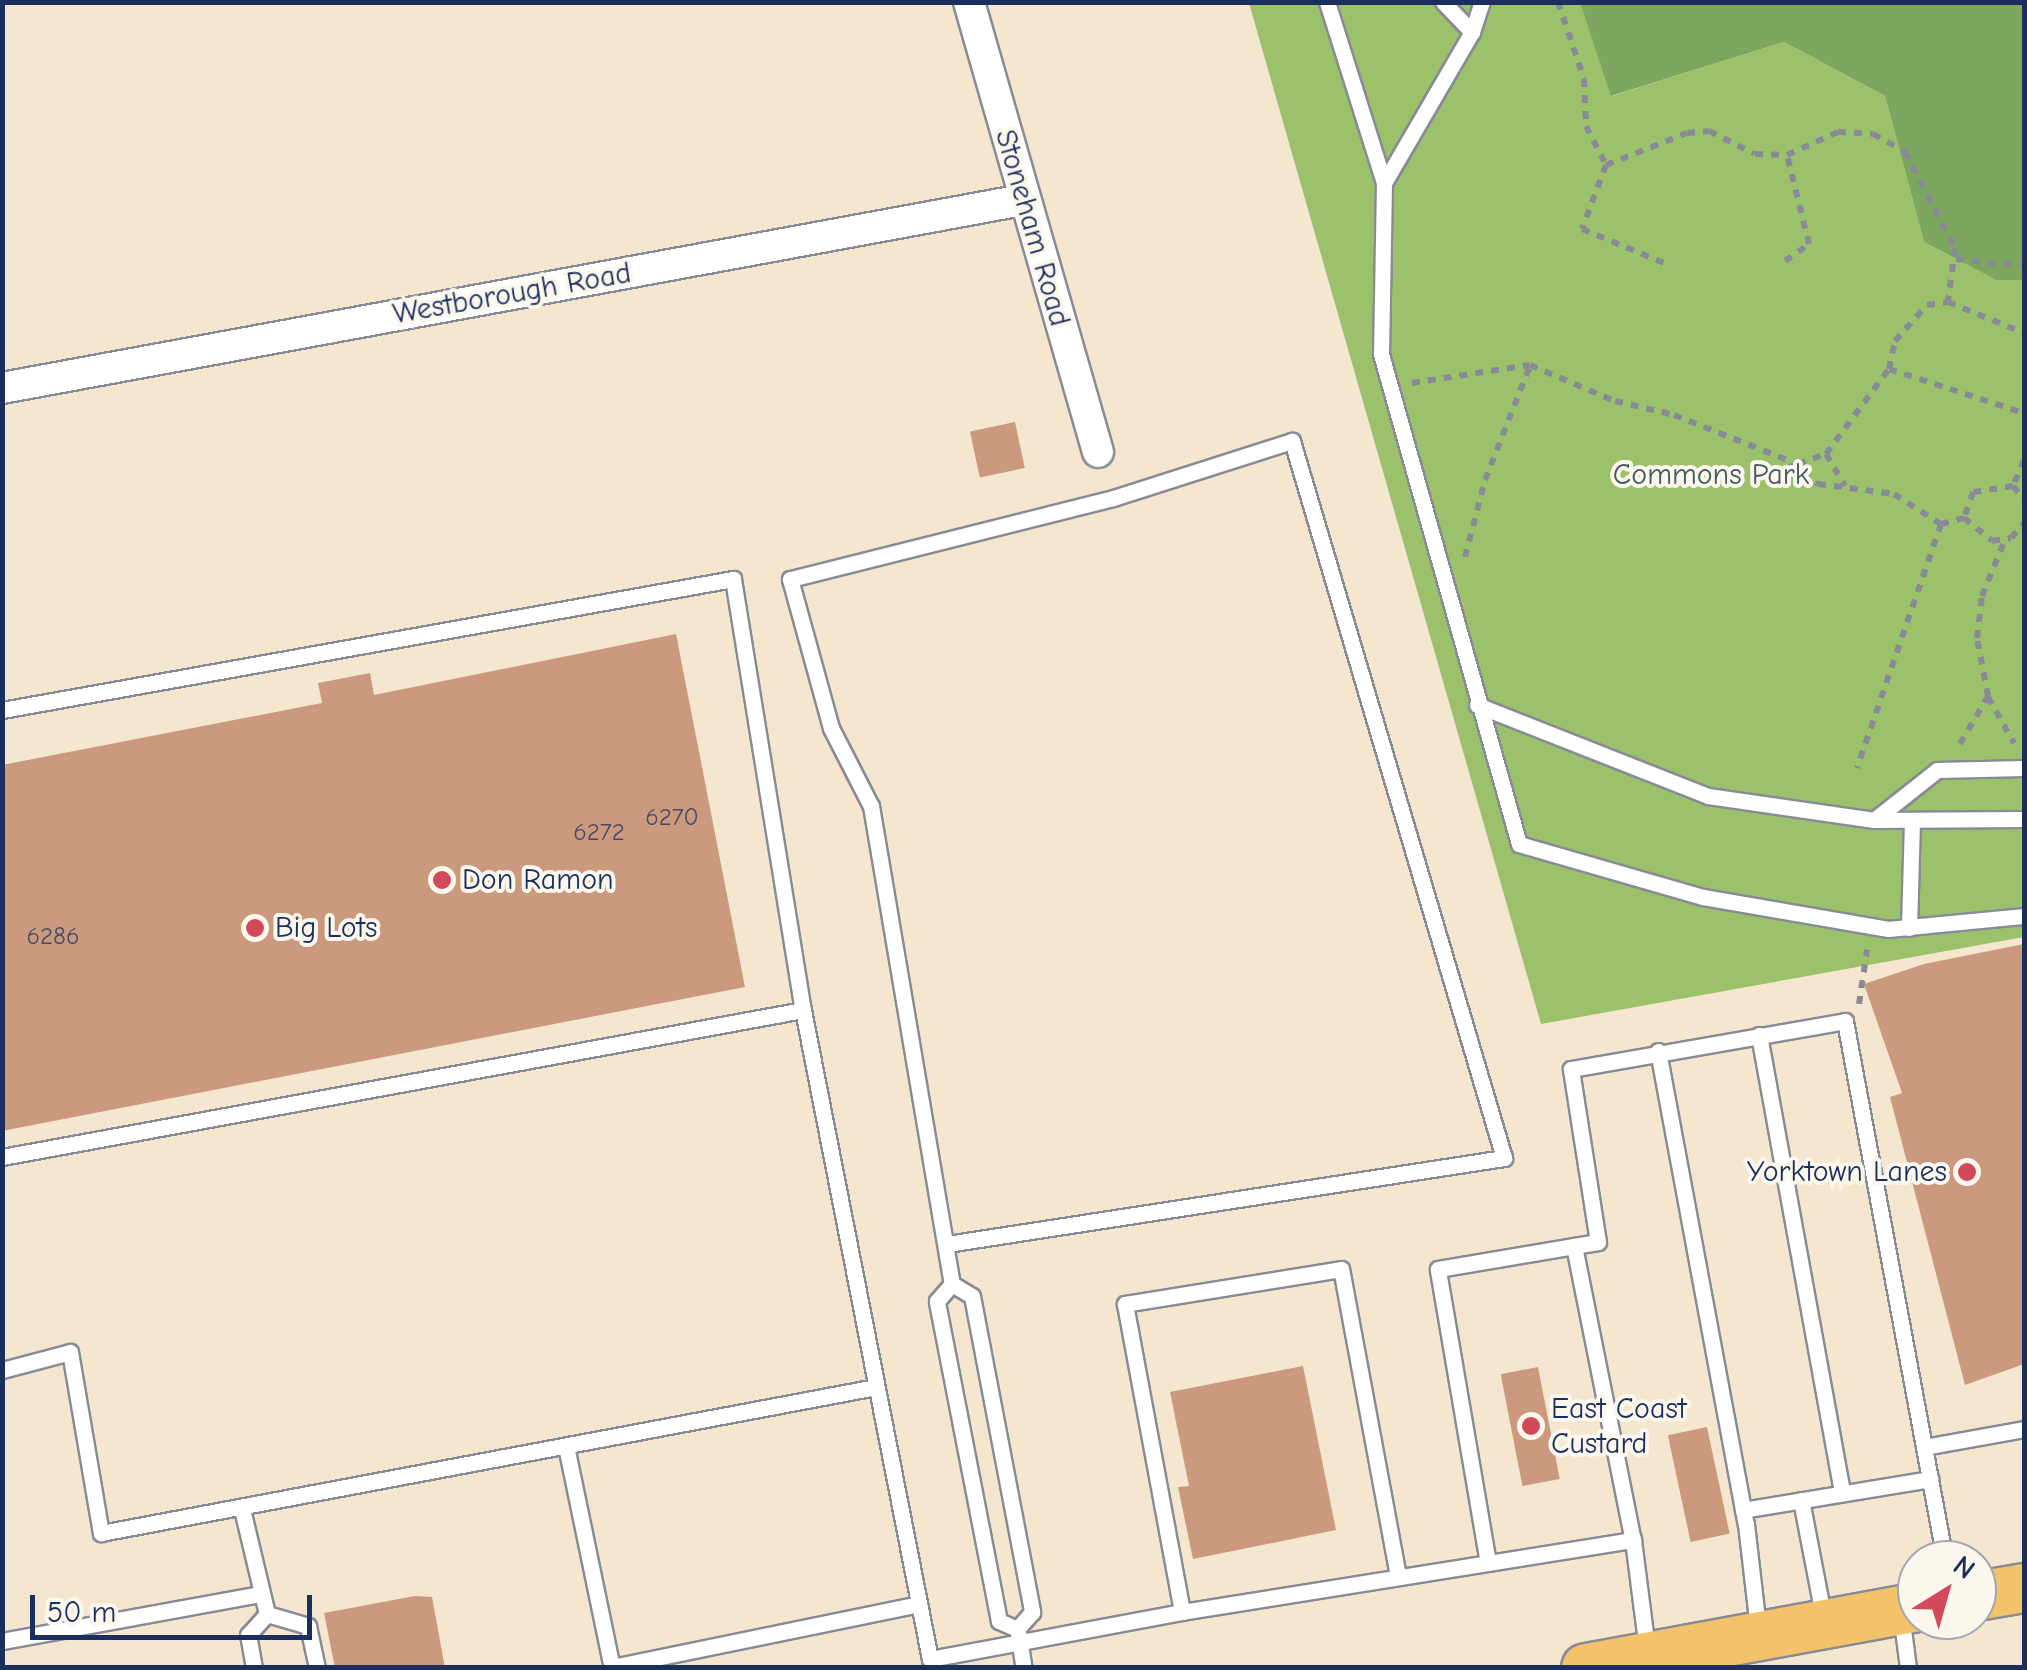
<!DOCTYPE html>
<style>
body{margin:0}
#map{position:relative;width:2027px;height:1670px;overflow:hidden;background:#f5e7cf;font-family:"Comic Neue",sans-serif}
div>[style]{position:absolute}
.green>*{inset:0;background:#9cc16b}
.forest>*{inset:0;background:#7da75f}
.building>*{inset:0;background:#cb997e;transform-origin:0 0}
.path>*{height:6px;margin-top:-3px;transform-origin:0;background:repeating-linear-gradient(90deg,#888b96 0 8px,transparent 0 16px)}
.roads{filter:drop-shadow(2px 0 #888b96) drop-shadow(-2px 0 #888b96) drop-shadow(0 2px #888b96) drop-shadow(0 -2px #888b96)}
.lane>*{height:15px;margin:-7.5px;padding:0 7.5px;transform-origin:7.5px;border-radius:7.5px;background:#fff}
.street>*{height:30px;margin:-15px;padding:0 15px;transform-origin:15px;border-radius:15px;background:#fff}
.primary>*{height:48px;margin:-24px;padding:0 24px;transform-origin:24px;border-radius:24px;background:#f3c26a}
.dots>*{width:28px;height:28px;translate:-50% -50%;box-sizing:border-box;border:5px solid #fbf7ec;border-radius:50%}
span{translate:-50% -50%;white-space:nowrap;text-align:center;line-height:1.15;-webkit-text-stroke:8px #fbf7ec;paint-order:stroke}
.number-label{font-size:25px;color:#474a66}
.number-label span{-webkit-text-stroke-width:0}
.street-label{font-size:30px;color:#1b2f5e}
.park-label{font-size:30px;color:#425b62}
.poi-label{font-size:30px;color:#1b2f5e}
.left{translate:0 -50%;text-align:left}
.right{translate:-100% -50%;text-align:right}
.frame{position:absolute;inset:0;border:5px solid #1b2f5e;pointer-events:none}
.north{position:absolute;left:1897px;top:1540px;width:100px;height:100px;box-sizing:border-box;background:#fbf7ec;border:2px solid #a1a7b3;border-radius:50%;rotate:37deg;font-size:28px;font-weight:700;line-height:40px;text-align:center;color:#1b2f5e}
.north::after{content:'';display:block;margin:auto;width:35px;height:45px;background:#d1495b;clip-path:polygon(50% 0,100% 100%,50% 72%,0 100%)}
.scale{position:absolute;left:30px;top:1595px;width:282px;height:45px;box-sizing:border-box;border:5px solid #1b2f5e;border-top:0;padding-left:12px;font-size:30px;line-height:35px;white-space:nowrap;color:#1b2f5e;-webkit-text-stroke:8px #fbf7ec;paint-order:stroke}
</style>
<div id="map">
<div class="green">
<div style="clip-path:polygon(1249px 3px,1580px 3px,1612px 96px,1784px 42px,1885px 96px,1924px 242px,1996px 280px,2024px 280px,2024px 937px,1541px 1024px)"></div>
</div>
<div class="forest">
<div style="clip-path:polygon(1580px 3px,2024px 3px,2024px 280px,1996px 280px,1924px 242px,1885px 96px,1784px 42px,1611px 96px)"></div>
</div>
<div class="building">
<div style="left:1015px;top:422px;width:47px;height:46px;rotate:78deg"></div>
<div style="clip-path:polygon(676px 634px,745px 987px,2px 1131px,2px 765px,322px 703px,318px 683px,370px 673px,374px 695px)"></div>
<div style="clip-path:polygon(2024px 944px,2024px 1364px,1965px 1385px,1890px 1097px,1902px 1093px,1864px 984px,1924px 964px)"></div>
<div style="clip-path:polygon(1303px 1366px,1336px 1530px,1193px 1559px,1178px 1487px,1189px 1486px,1170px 1392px)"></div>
<div style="left:1538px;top:1367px;width:114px;height:38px;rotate:79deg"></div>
<div style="left:1707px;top:1427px;width:109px;height:40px;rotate:78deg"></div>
<div style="clip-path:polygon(415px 1596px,432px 1597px,445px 1668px,335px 1668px,324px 1613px)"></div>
</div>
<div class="path">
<div style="left:1558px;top:2px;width:81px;rotate:71.3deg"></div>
<div style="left:1584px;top:79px;width:47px;rotate:87.6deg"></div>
<div style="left:1586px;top:126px;width:44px;rotate:62.9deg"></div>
<div style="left:1606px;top:165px;width:68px;rotate:110.6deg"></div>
<div style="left:1582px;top:229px;width:89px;rotate:22.5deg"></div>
<div style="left:1606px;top:165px;width:87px;rotate:-21.6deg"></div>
<div style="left:1687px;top:133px;width:22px;rotate:-5deg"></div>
<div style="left:1709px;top:131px;width:51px;rotate:26.6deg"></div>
<div style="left:1755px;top:154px;width:32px;rotate:2deg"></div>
<div style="left:1787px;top:155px;width:56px;rotate:-24.3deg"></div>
<div style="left:1838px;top:132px;width:35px;rotate:3deg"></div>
<div style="left:1873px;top:134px;width:37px;rotate:29deg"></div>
<div style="left:1905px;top:152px;width:108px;rotate:62.5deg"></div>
<div style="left:1955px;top:248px;width:54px;rotate:97.4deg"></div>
<div style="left:1956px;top:259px;width:68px;rotate:5.9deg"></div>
<div style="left:1785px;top:261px;width:29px;rotate:-35deg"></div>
<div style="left:1809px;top:244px;width:92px;rotate:-103.9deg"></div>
<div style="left:1889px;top:369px;width:142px;rotate:18.1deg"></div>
<div style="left:1412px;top:383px;width:119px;rotate:-8.7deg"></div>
<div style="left:1530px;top:365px;width:92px;rotate:23deg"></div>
<div style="left:1615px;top:401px;width:61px;rotate:13.3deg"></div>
<div style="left:1674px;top:415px;width:133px;rotate:21.6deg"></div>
<div style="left:1798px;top:464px;width:30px;rotate:-20deg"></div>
<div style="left:1826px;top:454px;width:106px;rotate:-53.5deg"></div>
<div style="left:1889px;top:369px;width:29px;rotate:-78deg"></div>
<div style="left:1895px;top:341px;width:48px;rotate:-48.4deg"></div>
<div style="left:1927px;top:305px;width:21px;rotate:-8deg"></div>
<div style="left:1948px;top:302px;width:82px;rotate:22.2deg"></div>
<div style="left:1826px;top:454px;width:37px;rotate:59deg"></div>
<div style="left:2024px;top:460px;width:28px;rotate:113deg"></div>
<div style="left:2013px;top:486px;width:40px;rotate:171.5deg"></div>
<div style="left:1973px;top:492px;width:28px;rotate:109deg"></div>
<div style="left:1964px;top:518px;width:36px;rotate:39deg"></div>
<div style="left:1992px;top:541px;width:19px;rotate:-9deg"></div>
<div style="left:2011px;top:538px;width:20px;rotate:-49deg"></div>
<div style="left:1789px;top:465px;width:35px;rotate:33deg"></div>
<div style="left:1818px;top:484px;width:77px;rotate:7.5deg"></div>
<div style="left:1894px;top:494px;width:56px;rotate:32.6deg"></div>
<div style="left:1941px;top:524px;width:258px;rotate:109deg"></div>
<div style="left:2013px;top:486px;width:17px;rotate:50deg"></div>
<div style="left:1941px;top:524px;width:24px;rotate:-15deg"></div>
<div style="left:1465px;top:557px;width:80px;rotate:-75.4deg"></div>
<div style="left:1485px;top:480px;width:123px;rotate:-68.5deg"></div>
<div style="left:1988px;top:697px;width:53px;rotate:60.5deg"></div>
<div style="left:1960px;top:744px;width:56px;rotate:-59.7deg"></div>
<div style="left:1988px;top:696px;width:59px;rotate:-100.7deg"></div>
<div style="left:1977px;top:638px;width:42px;rotate:-83.2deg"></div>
<div style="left:1982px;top:596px;width:58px;rotate:-67.8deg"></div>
<div style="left:1859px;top:1004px;width:55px;rotate:-81.6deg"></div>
</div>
<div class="roads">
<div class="lane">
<div style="left:1327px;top:2px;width:190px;rotate:72.5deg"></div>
<div style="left:1384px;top:183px;width:171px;rotate:91deg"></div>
<div style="left:1381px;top:354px;width:509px;rotate:74.27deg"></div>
<div style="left:1519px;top:844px;width:191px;rotate:16.1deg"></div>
<div style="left:1703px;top:897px;width:188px;rotate:9.8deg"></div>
<div style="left:1888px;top:929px;width:137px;rotate:-5.5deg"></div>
<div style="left:1443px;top:2px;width:42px;rotate:46deg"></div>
<div style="left:1384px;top:183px;width:175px;rotate:-59.8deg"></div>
<div style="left:1472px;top:32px;width:32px;rotate:-72deg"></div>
<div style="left:1477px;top:705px;width:248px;rotate:21.5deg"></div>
<div style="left:1708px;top:796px;width:168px;rotate:8.2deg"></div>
<div style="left:1874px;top:820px;width:80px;rotate:-38.4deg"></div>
<div style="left:1937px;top:770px;width:87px;rotate:-1.3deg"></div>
<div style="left:2px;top:710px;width:743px;rotate:-10.16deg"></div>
<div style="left:733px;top:579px;width:437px;rotate:80.8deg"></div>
<div style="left:1874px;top:820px;width:150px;rotate:-0.4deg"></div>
<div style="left:1909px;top:928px;width:108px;rotate:-88.4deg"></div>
<div style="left:1759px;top:1035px;width:463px;rotate:79.7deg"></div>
<div style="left:1658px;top:1051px;width:481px;rotate:79.5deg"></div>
<div style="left:1746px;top:1524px;width:105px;rotate:83.4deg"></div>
<div style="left:2px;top:1157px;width:814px;rotate:-10.4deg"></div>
<div style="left:803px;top:1010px;width:661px;rotate:78.93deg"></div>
<div style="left:930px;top:1659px;width:256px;rotate:-10.6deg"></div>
<div style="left:947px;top:1244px;width:564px;rotate:-8.78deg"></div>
<div style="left:1504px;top:1158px;width:748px;rotate:-106.47deg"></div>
<div style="left:1292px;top:441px;width:188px;rotate:162.3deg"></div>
<div style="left:1113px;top:498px;width:333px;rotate:165.9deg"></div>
<div style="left:790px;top:579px;width:155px;rotate:74.6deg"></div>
<div style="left:831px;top:728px;width:88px;rotate:62.9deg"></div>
<div style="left:871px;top:806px;width:485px;rotate:80.4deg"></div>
<div style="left:1574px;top:1246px;width:300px;rotate:78.7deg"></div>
<div style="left:1633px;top:1540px;width:111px;rotate:82.7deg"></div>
<div style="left:952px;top:1284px;width:23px;rotate:31deg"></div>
<div style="left:972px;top:1296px;width:322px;rotate:79.2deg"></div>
<div style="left:1032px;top:1612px;width:23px;rotate:131deg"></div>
<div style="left:1017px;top:1629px;width:20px;rotate:-156deg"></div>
<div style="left:999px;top:1621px;width:326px;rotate:-101deg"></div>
<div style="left:937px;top:1301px;width:23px;rotate:-49deg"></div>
<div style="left:2px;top:1370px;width:70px;rotate:-14.8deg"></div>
<div style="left:70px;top:1352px;width:184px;rotate:80.3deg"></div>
<div style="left:101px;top:1533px;width:789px;rotate:-10.67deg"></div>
<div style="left:566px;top:1446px;width:227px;rotate:78.3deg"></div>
<div style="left:1924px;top:1447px;width:102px;rotate:-10.2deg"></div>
<div style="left:1801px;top:1500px;width:121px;rotate:79.1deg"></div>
<div style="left:242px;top:1509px;width:108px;rotate:76.6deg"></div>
<div style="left:1743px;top:1510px;width:190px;rotate:-9.4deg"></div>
<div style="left:1488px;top:1563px;width:298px;rotate:-99.7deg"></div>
<div style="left:1438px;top:1269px;width:162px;rotate:-9.6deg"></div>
<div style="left:1598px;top:1242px;width:175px;rotate:-98.9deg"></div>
<div style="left:1571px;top:1069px;width:278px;rotate:-9.9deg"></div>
<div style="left:1845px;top:1021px;width:548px;rotate:79.49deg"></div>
<div style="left:1398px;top:1576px;width:312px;rotate:-100.5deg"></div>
<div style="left:1341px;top:1269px;width:219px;rotate:170.8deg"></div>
<div style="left:1125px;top:1304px;width:313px;rotate:79.5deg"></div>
<div style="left:1182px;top:1612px;width:457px;rotate:-9.1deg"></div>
<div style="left:267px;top:1614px;width:43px;rotate:16.3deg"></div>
<div style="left:308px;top:1626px;width:43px;rotate:77.9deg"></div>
<div style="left:1901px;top:1614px;width:54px;rotate:82.6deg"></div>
<div style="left:1018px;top:1632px;width:36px;rotate:81deg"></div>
<div style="left:2px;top:1641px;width:263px;rotate:-10.3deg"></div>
<div style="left:612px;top:1667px;width:313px;rotate:-11.6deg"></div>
<div style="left:254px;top:1668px;width:34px;rotate:-100deg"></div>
<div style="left:248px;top:1635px;width:28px;rotate:-48deg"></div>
</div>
<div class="street">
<div style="left:969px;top:2px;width:468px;rotate:74deg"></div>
<div style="left:2px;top:388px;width:1037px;rotate:-10.44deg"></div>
</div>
<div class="primary">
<div style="left:1977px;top:1596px;width:48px;rotate:-9.7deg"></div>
<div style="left:1586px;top:1668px;width:337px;rotate:-10.4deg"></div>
</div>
</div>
<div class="dots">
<div style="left:442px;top:880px;background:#d1495b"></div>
<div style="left:255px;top:928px;background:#d1495b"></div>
<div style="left:1967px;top:1172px;background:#d1495b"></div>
<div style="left:1531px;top:1426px;background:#d1495b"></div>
</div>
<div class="number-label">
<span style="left:672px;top:817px">6270</span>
<span style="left:599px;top:832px">6272</span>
<span style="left:53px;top:936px">6286</span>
</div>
<div class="street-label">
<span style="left:1032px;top:228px;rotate:74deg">Stoneham Road</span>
<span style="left:512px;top:294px;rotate:-10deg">Westborough Road</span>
</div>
<div class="park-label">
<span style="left:1711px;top:475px">Commons Park</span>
</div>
<div class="poi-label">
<span class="left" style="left:462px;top:880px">Don Ramon</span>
<span class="left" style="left:275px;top:928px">Big Lots</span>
<span class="right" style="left:1947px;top:1172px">Yorktown Lanes</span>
<span class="left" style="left:1551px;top:1426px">East Coast<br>Custard</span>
</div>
<div class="frame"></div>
<div class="north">N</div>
<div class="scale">50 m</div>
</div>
